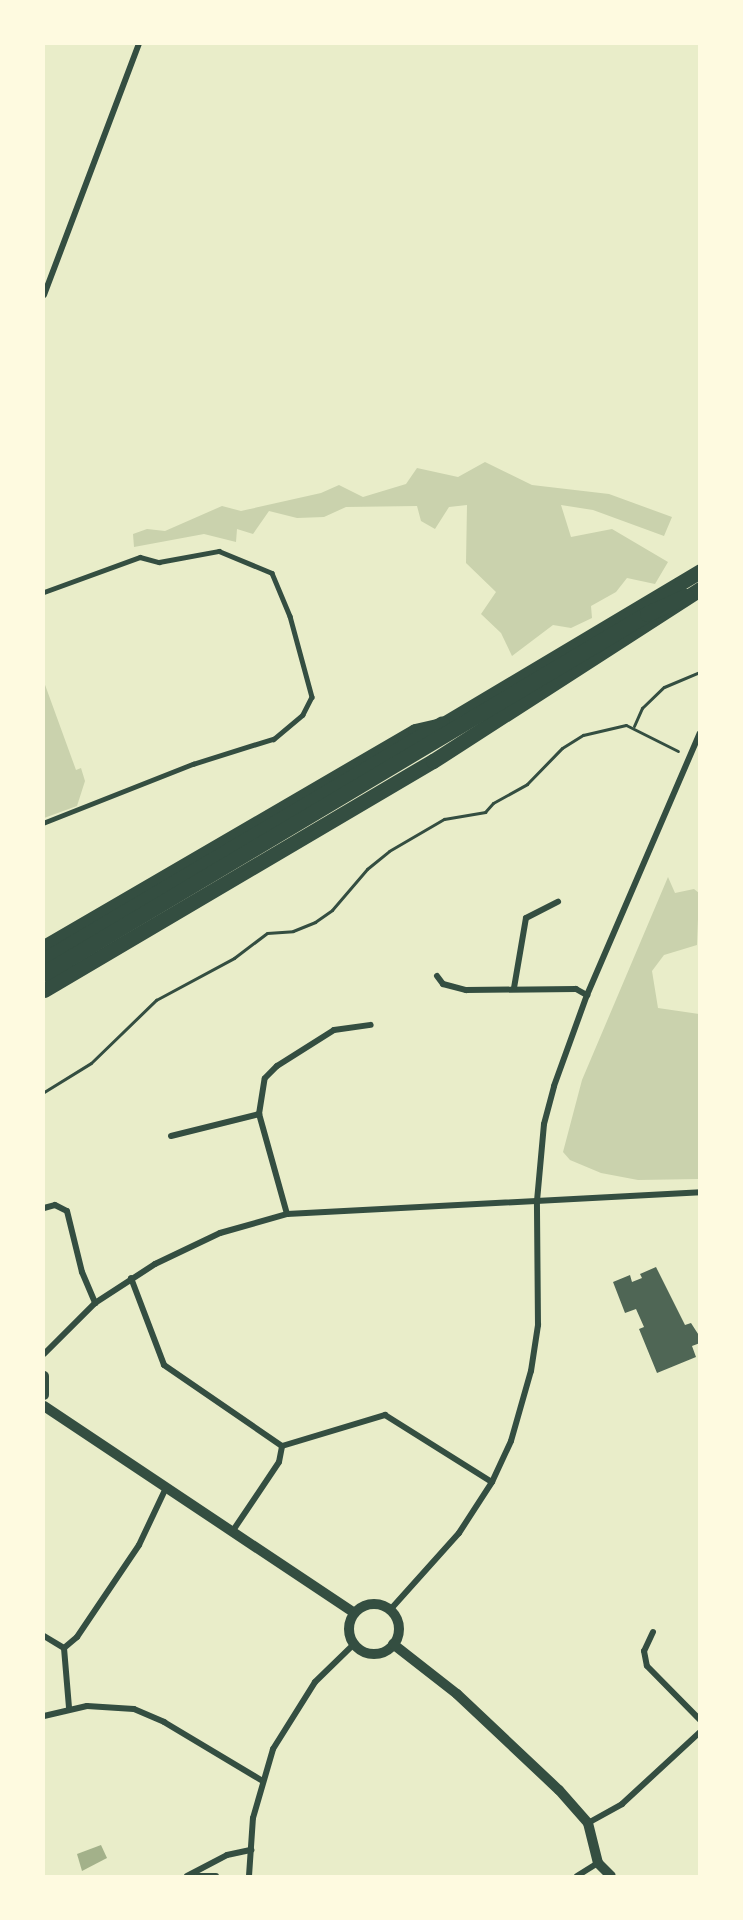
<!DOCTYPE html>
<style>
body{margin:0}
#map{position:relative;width:743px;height:1920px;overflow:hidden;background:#e9edc9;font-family:Raleway,sans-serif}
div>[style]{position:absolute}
.green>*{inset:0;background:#cad2ad}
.water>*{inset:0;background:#a3b18a}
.building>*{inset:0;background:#4f6655}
.path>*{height:3px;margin:-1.5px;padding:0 1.5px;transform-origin:1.5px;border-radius:1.5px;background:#344e41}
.service>*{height:4.5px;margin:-2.25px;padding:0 2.25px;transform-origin:2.25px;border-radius:2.25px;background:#344e41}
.minor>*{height:6px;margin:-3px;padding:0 3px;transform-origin:3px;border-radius:3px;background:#344e41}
.tertiary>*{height:10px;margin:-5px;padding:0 5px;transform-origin:5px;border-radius:5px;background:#344e41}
.tertiary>.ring{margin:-5px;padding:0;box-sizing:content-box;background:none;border:10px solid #344e41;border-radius:50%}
.primary>*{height:15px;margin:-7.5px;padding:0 7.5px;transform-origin:7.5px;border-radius:7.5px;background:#344e41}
.trunk>*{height:16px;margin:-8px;padding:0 8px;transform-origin:8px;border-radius:8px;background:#344e41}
span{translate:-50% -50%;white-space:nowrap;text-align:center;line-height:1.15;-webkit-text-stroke:5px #fefae0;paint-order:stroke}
.frame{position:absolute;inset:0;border:45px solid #fefae0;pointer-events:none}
</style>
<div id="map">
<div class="green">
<div style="clip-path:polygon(485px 462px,532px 485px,609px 494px,672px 517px,664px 536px,593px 510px,561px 505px,571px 537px,612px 529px,668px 562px,655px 584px,627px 578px,616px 592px,591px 606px,592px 618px,571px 628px,553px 625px,512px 656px,501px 633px,481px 614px,496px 592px,466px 563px,467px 505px,449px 507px,435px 529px,421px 521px,417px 506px,346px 507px,324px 517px,297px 518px,269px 511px,253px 534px,237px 529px,236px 542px,204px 534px,134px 547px,133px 534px,147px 529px,165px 531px,222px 506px,241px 511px,321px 493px,339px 485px,363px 497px,406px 484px,417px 468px,458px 477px)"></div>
<div style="clip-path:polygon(44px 682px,76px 770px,81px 768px,85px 781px,77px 806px,44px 818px)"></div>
<div style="clip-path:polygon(668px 877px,675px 893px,694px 889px,699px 893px,697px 945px,664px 955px,652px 971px,658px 1008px,699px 1014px,699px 1179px,638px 1180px,601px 1173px,570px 1160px,563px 1152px,582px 1080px)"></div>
</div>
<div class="water">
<div style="clip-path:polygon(101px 1845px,107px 1858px,82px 1871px,77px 1854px)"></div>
</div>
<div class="building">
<div style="clip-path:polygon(656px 1267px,685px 1325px,691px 1323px,700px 1337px,700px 1343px,692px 1346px,696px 1357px,657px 1373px,639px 1329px,644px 1327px,636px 1309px,625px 1313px,613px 1282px,630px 1275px,632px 1282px,642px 1278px,640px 1274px)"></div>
</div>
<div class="path">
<div style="left:634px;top:726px;width:20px;rotate:-66deg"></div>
<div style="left:642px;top:708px;width:30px;rotate:-44deg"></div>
<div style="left:664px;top:687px;width:39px;rotate:-23deg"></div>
<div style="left:44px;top:1092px;width:55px;rotate:-31.7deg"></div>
<div style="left:91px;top:1063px;width:91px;rotate:-44.1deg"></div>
<div style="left:156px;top:1000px;width:89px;rotate:-28.3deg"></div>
<div style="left:234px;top:958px;width:41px;rotate:-37.1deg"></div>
<div style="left:267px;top:933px;width:26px;rotate:-4deg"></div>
<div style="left:293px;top:931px;width:24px;rotate:-22deg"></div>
<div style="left:315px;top:922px;width:21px;rotate:-35deg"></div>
<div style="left:332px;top:910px;width:54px;rotate:-49.5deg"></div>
<div style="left:367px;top:869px;width:28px;rotate:-39deg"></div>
<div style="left:389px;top:851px;width:64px;rotate:-30.2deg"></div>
<div style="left:444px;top:819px;width:42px;rotate:-9.7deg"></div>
<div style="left:485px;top:812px;width:12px;rotate:-48deg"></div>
<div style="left:493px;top:803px;width:39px;rotate:-29deg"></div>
<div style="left:527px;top:784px;width:50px;rotate:-45.8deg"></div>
<div style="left:562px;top:748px;width:25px;rotate:-32deg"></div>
<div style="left:583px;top:735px;width:44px;rotate:-13.1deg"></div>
<div style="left:626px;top:725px;width:58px;rotate:26.6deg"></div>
</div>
<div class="service">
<div style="left:44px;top:592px;width:102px;rotate:-20deg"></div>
<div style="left:140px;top:557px;width:20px;rotate:15deg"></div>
<div style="left:159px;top:562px;width:61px;rotate:-10.4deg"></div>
<div style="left:219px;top:551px;width:57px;rotate:22.5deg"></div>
<div style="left:272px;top:573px;width:47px;rotate:67.3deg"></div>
<div style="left:290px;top:616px;width:84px;rotate:74.8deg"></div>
<div style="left:312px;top:697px;width:20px;rotate:117deg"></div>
<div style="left:303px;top:715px;width:38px;rotate:140deg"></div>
<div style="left:274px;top:739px;width:84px;rotate:162.6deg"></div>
<div style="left:194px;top:764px;width:161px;rotate:158.5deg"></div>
</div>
<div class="minor">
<div style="left:44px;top:295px;width:268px;rotate:-69.3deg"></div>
<div style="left:437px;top:976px;width:10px;rotate:53deg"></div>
<div style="left:443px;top:984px;width:24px;rotate:15deg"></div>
<div style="left:466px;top:990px;width:110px;rotate:-0.5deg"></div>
<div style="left:576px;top:989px;width:13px;rotate:29deg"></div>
<div style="left:514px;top:988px;width:71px;rotate:-80.3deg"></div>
<div style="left:526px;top:918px;width:36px;rotate:-27deg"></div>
<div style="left:171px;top:1136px;width:91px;rotate:-14deg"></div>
<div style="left:44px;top:1208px;width:11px;rotate:-15deg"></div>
<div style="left:55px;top:1205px;width:13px;rotate:27deg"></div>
<div style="left:67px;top:1211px;width:63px;rotate:76.2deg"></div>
<div style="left:82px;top:1272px;width:34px;rotate:67deg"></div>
<div style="left:287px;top:1214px;width:104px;rotate:-105.6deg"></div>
<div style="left:259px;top:1114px;width:36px;rotate:-81deg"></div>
<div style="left:265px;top:1078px;width:17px;rotate:-45deg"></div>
<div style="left:277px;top:1066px;width:67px;rotate:-32.3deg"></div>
<div style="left:334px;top:1030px;width:37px;rotate:-8deg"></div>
<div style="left:131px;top:1278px;width:93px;rotate:69.2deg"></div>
<div style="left:164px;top:1365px;width:143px;rotate:34.5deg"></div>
<div style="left:282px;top:1446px;width:108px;rotate:-16.8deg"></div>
<div style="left:385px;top:1415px;width:126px;rotate:32.1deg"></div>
<div style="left:44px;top:1354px;width:72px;rotate:-45deg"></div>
<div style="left:95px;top:1303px;width:72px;rotate:-33deg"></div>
<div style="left:155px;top:1264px;width:72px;rotate:-25.5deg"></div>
<div style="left:220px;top:1233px;width:70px;rotate:-15.8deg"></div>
<div style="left:287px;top:1214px;width:414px;rotate:-3deg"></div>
<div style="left:232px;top:1532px;width:84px;rotate:-56.1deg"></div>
<div style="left:279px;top:1462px;width:16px;rotate:-79deg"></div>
<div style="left:390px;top:1610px;width:103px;rotate:-48.1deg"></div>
<div style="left:459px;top:1533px;width:61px;rotate:-57.1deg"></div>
<div style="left:492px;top:1482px;width:45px;rotate:-65.1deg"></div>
<div style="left:511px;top:1441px;width:73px;rotate:-74.1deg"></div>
<div style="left:531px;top:1371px;width:47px;rotate:-81.3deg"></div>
<div style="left:538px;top:1325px;width:124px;rotate:-90.5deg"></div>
<div style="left:537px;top:1201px;width:77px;rotate:-84.8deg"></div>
<div style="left:544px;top:1124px;width:39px;rotate:-75deg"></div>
<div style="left:554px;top:1086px;width:97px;rotate:-70.1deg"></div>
<div style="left:587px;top:995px;width:285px;rotate:-66.7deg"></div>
<div style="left:653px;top:1632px;width:21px;rotate:115deg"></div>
<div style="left:644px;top:1651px;width:15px;rotate:79deg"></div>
<div style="left:647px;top:1666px;width:76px;rotate:45.5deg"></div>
<div style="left:44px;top:1636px;width:23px;rotate:31deg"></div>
<div style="left:64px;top:1648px;width:17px;rotate:-40deg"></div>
<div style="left:77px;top:1637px;width:111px;rotate:-56deg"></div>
<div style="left:139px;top:1545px;width:63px;rotate:-64.7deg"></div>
<div style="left:64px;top:1648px;width:60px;rotate:85.2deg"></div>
<div style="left:44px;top:1716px;width:44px;rotate:-13.1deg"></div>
<div style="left:87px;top:1706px;width:47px;rotate:3.7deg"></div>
<div style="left:134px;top:1709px;width:33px;rotate:23deg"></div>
<div style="left:164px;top:1722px;width:113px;rotate:30.9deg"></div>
<div style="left:588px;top:1823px;width:39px;rotate:-29deg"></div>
<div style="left:622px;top:1804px;width:106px;rotate:-42.7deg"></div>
<div style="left:187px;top:1876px;width:45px;rotate:-27.7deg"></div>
<div style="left:227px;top:1855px;width:25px;rotate:-12deg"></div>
<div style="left:198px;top:1876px;width:18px"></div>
<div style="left:249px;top:1876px;width:58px;rotate:-86.1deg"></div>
<div style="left:253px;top:1818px;width:72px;rotate:-73.8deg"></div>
<div style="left:273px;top:1749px;width:79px;rotate:-57.9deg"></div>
<div style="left:315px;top:1682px;width:54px;rotate:-44.3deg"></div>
<div style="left:577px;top:1876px;width:25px;rotate:-32deg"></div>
</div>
<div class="tertiary">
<div style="left:44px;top:1376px;width:19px;rotate:90deg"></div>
<div style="left:44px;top:1406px;width:373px;rotate:33.7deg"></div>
<div class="ring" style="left:349px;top:1604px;width:40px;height:40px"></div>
<div style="left:393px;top:1644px;width:81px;rotate:38deg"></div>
<div style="left:457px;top:1694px;width:140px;rotate:43.3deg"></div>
<div style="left:559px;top:1790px;width:44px;rotate:48.7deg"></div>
<div style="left:588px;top:1823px;width:41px;rotate:76deg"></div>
<div style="left:598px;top:1863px;width:18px;rotate:45deg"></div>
</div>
<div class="primary">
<div style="left:44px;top:947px;width:429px;rotate:-30.2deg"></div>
<div style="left:415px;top:731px;width:28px;rotate:-13deg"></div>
<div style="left:442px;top:725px;width:300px;rotate:-30.8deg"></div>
<div style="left:44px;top:990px;width:451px;rotate:-30.5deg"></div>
<div style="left:433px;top:761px;width:318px;rotate:-32.8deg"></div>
</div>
<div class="trunk">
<div style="left:44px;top:961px;width:463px;rotate:-30.7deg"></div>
<div style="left:44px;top:974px;width:703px;rotate:-30.8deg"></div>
<div style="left:648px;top:614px;width:42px;rotate:-24.1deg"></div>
</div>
<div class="frame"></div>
</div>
